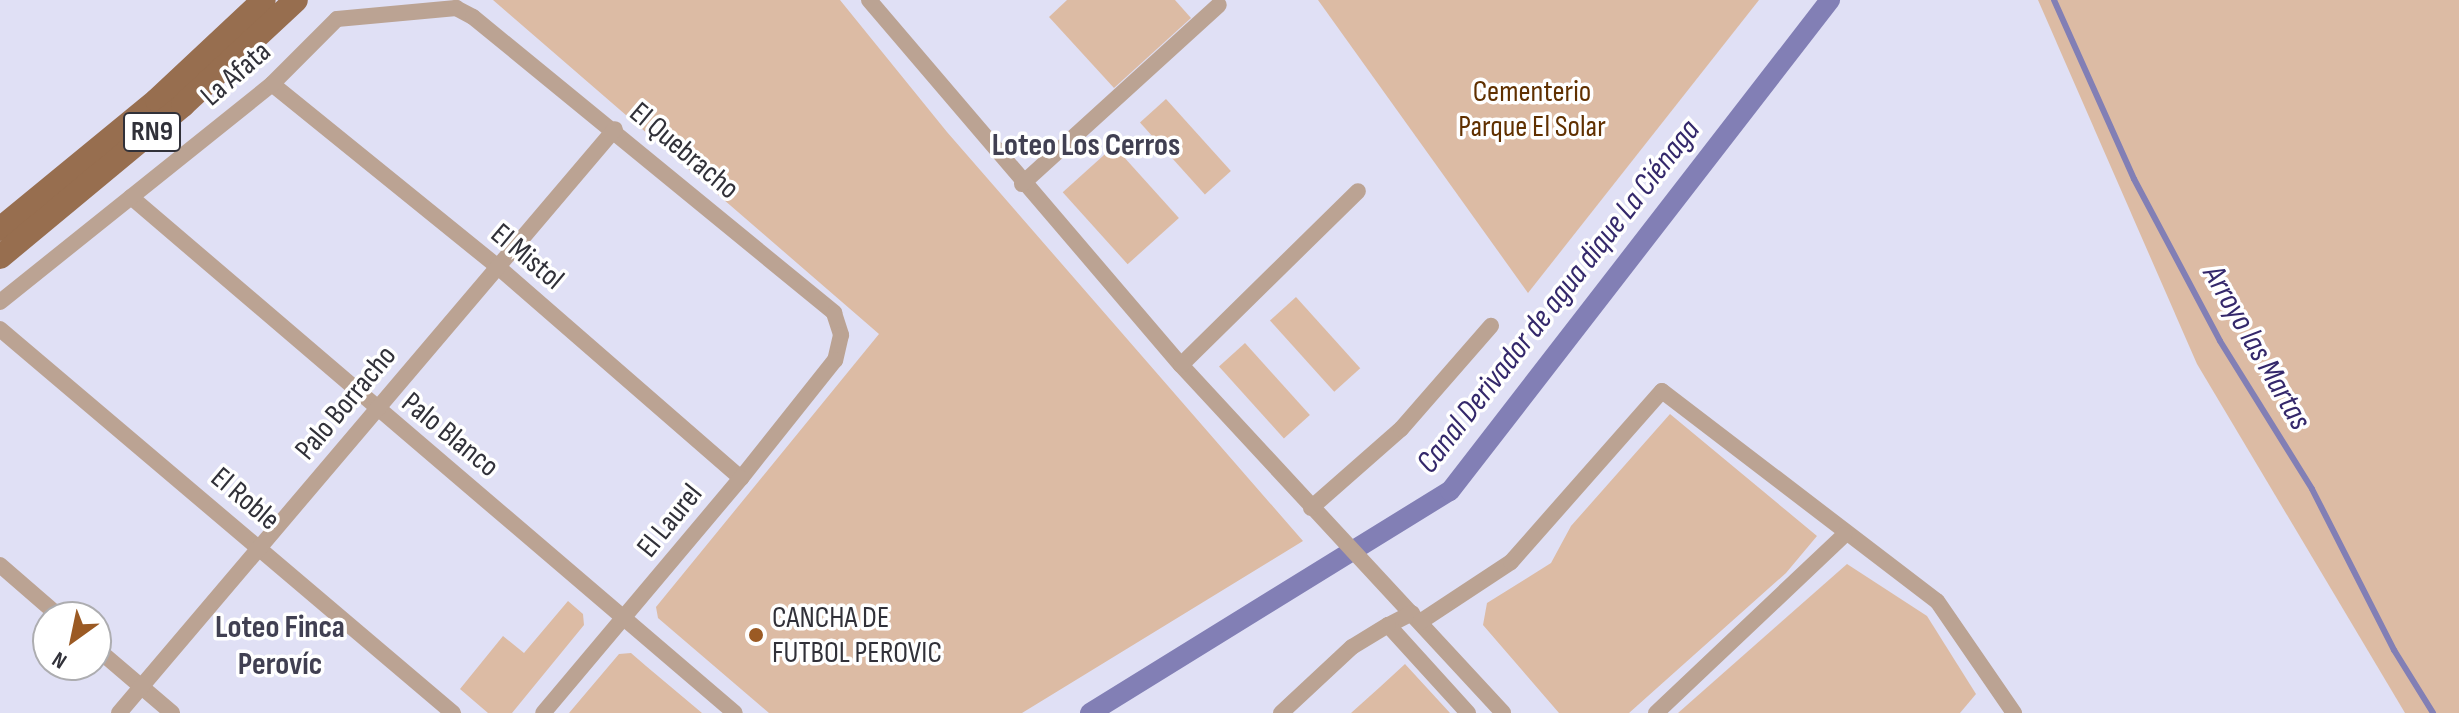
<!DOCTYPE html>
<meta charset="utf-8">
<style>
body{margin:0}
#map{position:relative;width:2459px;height:713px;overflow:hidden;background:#e0e0f5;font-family:"Sofia Sans Condensed",sans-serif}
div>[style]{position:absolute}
.green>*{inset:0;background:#dcbba4;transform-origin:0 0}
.stream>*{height:6px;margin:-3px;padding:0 3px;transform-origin:3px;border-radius:3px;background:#827fb5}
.canal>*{height:20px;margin:-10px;padding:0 10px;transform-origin:10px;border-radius:10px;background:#827fb5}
.minor>*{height:16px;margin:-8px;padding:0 8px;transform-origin:8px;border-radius:8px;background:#bba393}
.primary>*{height:24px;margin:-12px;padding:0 12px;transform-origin:12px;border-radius:12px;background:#976e4f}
.dots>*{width:22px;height:22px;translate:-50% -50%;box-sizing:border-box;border:4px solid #fff;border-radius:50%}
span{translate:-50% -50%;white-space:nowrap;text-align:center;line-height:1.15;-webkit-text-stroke:7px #fff;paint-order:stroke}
.shield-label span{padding:2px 6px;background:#fff;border:2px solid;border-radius:6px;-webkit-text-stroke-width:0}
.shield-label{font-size:28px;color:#313139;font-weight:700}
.street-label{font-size:30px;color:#313139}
.park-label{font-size:30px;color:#603000}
.poi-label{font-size:30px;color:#313139}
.left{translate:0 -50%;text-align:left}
.neighbourhood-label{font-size:32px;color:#414052;font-weight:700}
.water-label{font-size:32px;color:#34286b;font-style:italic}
.north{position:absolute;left:32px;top:601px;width:80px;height:80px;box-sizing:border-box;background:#fff;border:2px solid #adadb0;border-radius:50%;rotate:213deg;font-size:22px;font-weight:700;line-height:32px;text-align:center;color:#313139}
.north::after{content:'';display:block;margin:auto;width:28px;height:36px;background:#9b5a24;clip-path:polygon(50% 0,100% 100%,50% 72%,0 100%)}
</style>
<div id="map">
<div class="green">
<div style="clip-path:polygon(493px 0,840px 0,947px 132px,1303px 541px,1022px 713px,769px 713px,658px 618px,656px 607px,879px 334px)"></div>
<div style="clip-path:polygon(1067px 0,1175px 0,1191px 18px,1114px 88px,1049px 17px)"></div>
<div style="clip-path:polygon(1318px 0,1759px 0,1528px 293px)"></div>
<div style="clip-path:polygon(2038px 0,2459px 0,2459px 713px,2405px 713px,2197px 364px)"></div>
<div style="left:1166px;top:99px;width:97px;height:35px;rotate:48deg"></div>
<div style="left:1114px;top:146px;width:97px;height:69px;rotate:48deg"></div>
<div style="left:1296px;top:297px;width:96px;height:35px;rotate:48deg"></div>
<div style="left:1245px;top:343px;width:97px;height:35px;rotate:48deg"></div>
<div style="clip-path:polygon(1670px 414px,1817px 536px,1786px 573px,1629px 713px,1559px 713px,1483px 625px,1487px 603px,1551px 563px,1571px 526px)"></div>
<div style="clip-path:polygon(1847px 564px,1927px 616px,1976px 694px,1960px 713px,1678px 713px)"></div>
<div style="clip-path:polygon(568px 601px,583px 614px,584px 625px,512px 713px,488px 713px,460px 689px,503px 636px,524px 653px)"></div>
<div style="clip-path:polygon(631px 653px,646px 666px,702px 713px,569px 713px,619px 654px)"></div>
<div style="clip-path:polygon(1405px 664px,1450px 713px,1351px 713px,1380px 687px)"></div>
</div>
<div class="stream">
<div style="left:2054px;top:0;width:196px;rotate:65.9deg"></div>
<div style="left:2134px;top:179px;width:183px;rotate:62deg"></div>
<div style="left:2220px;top:341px;width:174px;rotate:58.1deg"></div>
<div style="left:2312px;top:489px;width:181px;rotate:63deg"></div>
<div style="left:2394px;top:650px;width:74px;rotate:58.2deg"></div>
</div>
<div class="canal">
<div style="left:1090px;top:713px;width:423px;rotate:-31.7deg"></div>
<div style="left:1450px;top:491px;width:621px;rotate:-52.26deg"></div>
</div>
<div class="minor">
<div style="left:869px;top:0;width:480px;rotate:49.5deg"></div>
<div style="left:1181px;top:365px;width:474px;rotate:47.2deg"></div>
<div style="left:272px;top:84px;width:291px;rotate:39deg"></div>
<div style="left:498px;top:267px;width:322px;rotate:41deg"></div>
<div style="left:1022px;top:184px;width:266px;rotate:-42.3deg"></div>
<div style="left:131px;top:197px;width:794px;rotate:40.51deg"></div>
<div style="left:0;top:302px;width:349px;rotate:-38.7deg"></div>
<div style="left:272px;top:84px;width:92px;rotate:-45deg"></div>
<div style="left:337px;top:19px;width:120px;rotate:-5.3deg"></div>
<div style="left:456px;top:8px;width:19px;rotate:28deg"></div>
<div style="left:473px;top:17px;width:467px;rotate:39.3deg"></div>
<div style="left:834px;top:313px;width:23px;rotate:72deg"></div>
<div style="left:841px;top:335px;width:26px;rotate:103deg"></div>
<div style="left:835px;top:360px;width:151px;rotate:128.5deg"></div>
<div style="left:741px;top:478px;width:307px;rotate:130.1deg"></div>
<div style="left:0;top:329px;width:594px;rotate:40.29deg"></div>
<div style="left:1181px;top:365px;width:248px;rotate:-44.5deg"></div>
<div style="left:1311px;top:508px;width:120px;rotate:-41.3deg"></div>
<div style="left:1401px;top:429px;width:137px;rotate:-48.9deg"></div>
<div style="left:0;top:565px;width:79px;rotate:40.9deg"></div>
<div style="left:1412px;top:613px;width:27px;rotate:153deg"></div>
<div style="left:1388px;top:625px;width:119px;rotate:47.7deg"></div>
<div style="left:1420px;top:622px;width:109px;rotate:-33.4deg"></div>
<div style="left:1511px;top:562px;width:228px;rotate:-48.6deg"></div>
<div style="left:1662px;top:391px;width:346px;rotate:37.4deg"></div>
<div style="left:1937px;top:601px;width:136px;rotate:55.5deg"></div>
<div style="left:96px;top:648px;width:100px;rotate:40.5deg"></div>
<div style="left:119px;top:713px;width:766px;rotate:-49.66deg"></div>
<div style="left:1281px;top:713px;width:97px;rotate:-42.9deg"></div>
<div style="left:1352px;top:647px;width:42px;rotate:-31.4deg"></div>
<div style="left:1656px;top:713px;width:259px;rotate:-43.4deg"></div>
</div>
<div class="primary">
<div style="left:0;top:229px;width:203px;rotate:-39.4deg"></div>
<div style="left:157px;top:100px;width:146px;rotate:-43.1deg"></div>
<div style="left:0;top:257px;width:238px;rotate:-39.7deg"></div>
<div style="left:183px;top:105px;width:154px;rotate:-42.9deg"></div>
</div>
<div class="dots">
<div style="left:756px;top:635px;background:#9b5a24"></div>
</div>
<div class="shield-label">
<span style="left:152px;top:132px">RN9</span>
</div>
<div class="street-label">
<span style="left:236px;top:74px;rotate:-41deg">La Afata</span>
<span style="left:684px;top:151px;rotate:40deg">El Quebracho</span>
<span style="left:527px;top:257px;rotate:40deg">El Mistol</span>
<span style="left:346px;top:403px;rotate:-50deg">Palo Borracho</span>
<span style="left:450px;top:435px;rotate:39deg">Palo Blanco</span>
<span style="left:245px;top:499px;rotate:40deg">El Roble</span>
<span style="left:670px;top:521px;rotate:-51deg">El Laurel</span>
</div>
<div class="park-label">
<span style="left:1532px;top:109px">Cementerio<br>Parque El Solar</span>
</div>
<div class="poi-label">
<span class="left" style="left:772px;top:635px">CANCHA DE<br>FUTBOL PEROVIC</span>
</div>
<div class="neighbourhood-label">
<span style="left:1086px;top:146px">Loteo Los Cerros</span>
<span style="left:280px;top:647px">Loteo Finca<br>Perovíc</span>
</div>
<div class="water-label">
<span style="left:1559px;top:297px;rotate:-52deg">Canal Derivador de agua dique La Ciénaga</span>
<span style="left:2256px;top:348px;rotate:60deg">Arroyo las Martas</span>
</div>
<div class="north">N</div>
</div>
